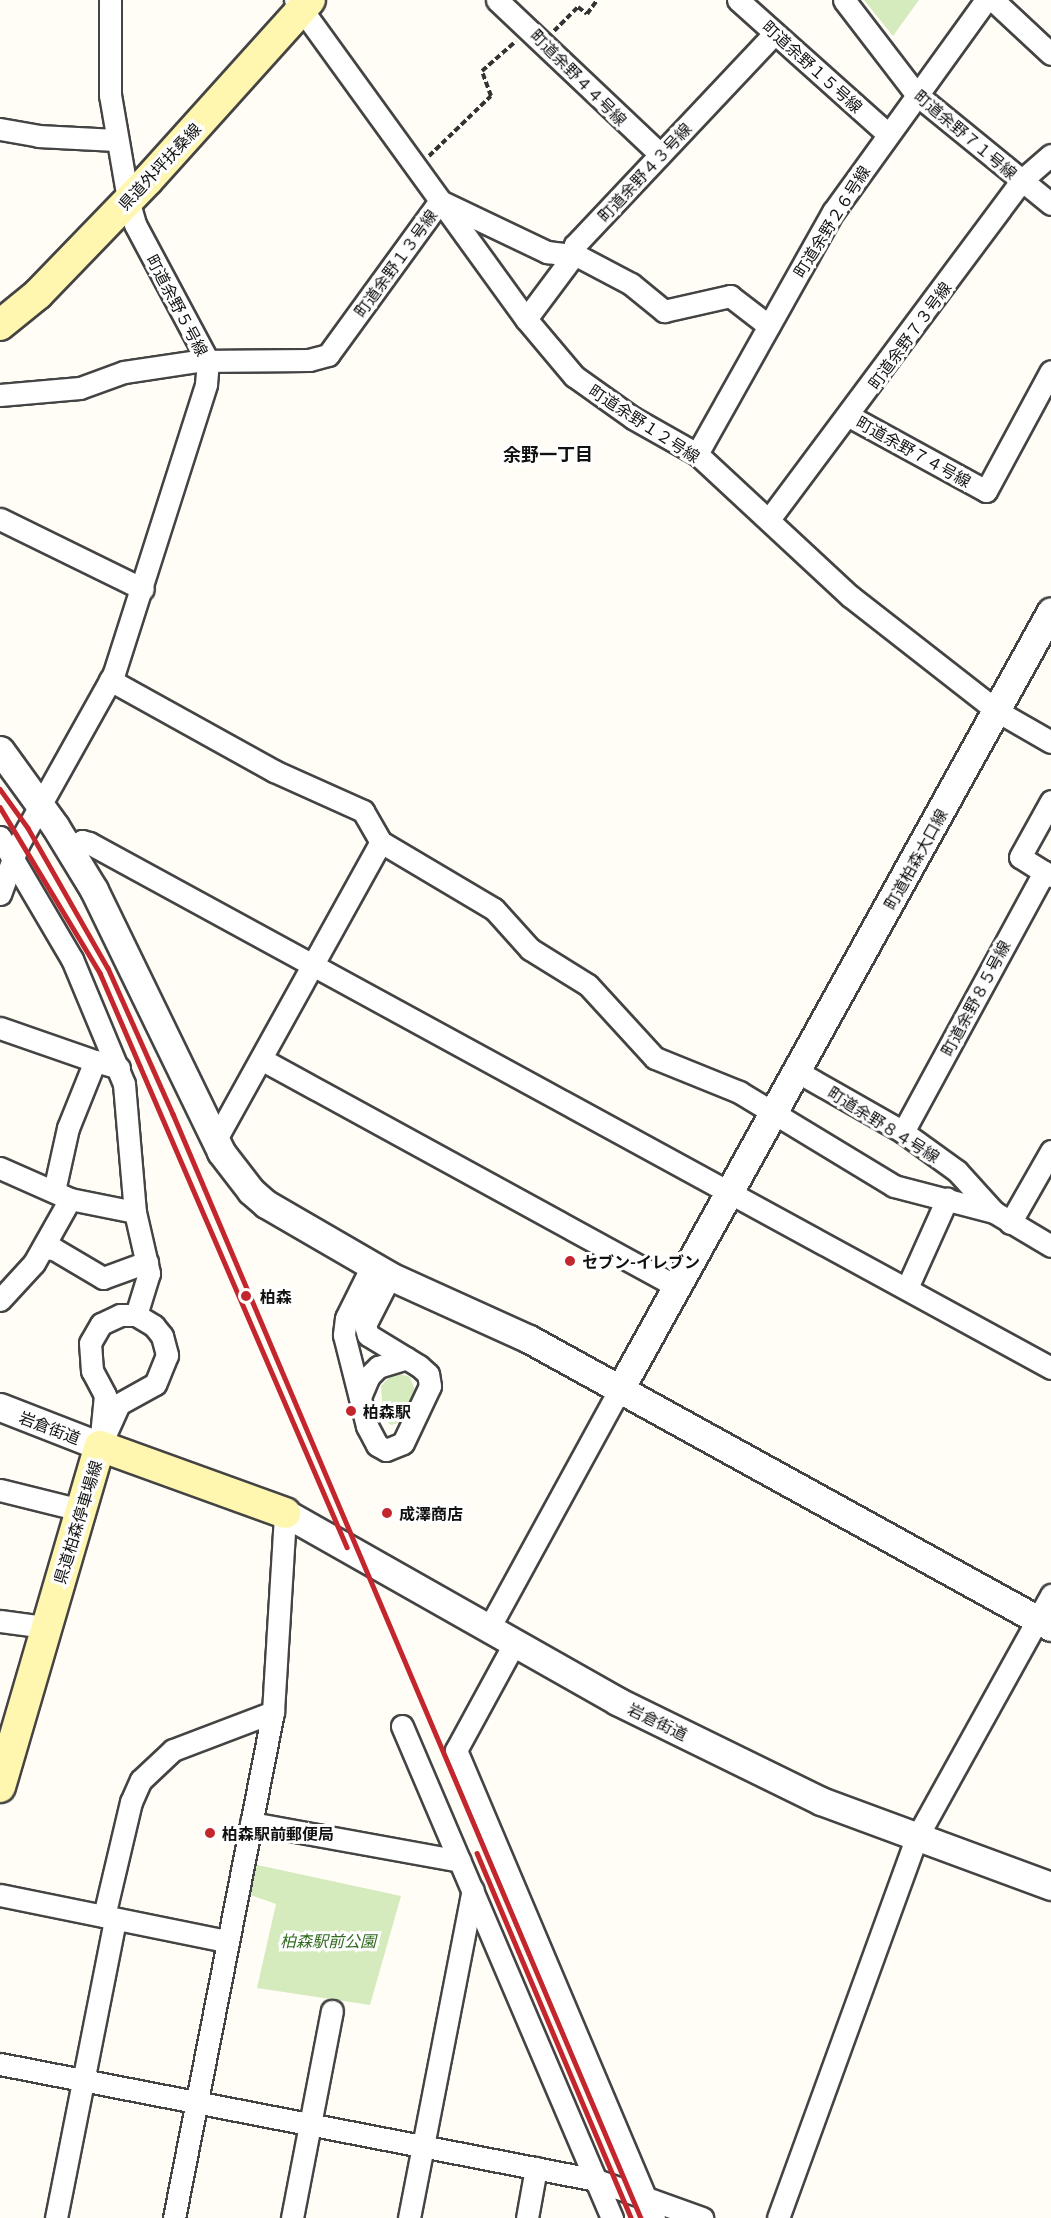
<!DOCTYPE html>
<meta charset="utf-8">
<style>
body{margin:0}
#map{position:relative;width:1051px;height:2218px;overflow:hidden;background:#fffdf5;font-family:Georgia,"Noto Sans JP",serif}
div>[style]{position:absolute}
.green>*{inset:0;background:#d5ebbd}
.path>*{height:4px;margin-top:-2px;transform-origin:0;background:repeating-linear-gradient(90deg,#333 0 6px,transparent 0 9px)}
.roads{filter:drop-shadow(2px 0 #444) drop-shadow(-2px 0 #444) drop-shadow(0 2px #444) drop-shadow(0 -2px #444)}
.minor>*{height:21px;margin:-10.5px;padding:0 10.5px;transform-origin:10.5px;border-radius:10.5px;background:#fff}
.tertiary>*{height:27px;margin:-13.5px;padding:0 13.5px;transform-origin:13.5px;border-radius:13.5px;background:#fff}
.secondary>*{height:30px;margin:-15px;padding:0 15px;transform-origin:15px;border-radius:15px;background:#fff6b0}
.rail>*{height:4.5px;margin:-2.25px;padding:0 2.25px;transform-origin:2.25px;border-radius:2.25px;background:#c4262e}
.dots>*{width:16px;height:16px;translate:-50% -50%;box-sizing:border-box;border:3px solid #fff;border-radius:50%}
span{translate:-50% -50%;white-space:nowrap;text-align:center;line-height:1.15;-webkit-text-stroke:6px #fff;paint-order:stroke}
.street-label{font-size:16px;color:#111}
.poi-label{font-size:16px;color:#111;font-weight:700}
.left{translate:0 -50%;text-align:left}
.park-label{font-size:16px;color:#2f6b1f;font-style:italic}
.neighbourhood-label{font-size:18px;color:#111;font-weight:700}
</style>
<div id="map">
<div class="green">
<div style="clip-path:polygon(864px 0,919px 0,893px 36px)"></div>
<div style="clip-path:polygon(394px 1372px,410px 1377px,415px 1390px,398px 1423px,391px 1425px,383px 1418px,381px 1386px)"></div>
<div style="clip-path:polygon(248px 1863px,401px 1896px,370px 2005px,257px 1988px,276px 1904px,242px 1892px)"></div>
</div>
<div class="path">
<div style="left:554px;top:31px;width:34px;rotate:-45deg"></div>
<div style="left:578px;top:7px;width:11px;rotate:38deg"></div>
<div style="left:587px;top:14px;width:17px;rotate:-54deg"></div>
<div style="left:429px;top:156px;width:86px;rotate:-44.1deg"></div>
<div style="left:491px;top:96px;width:27px;rotate:-110deg"></div>
<div style="left:482px;top:71px;width:45px;rotate:-41.4deg"></div>
</div>
<div class="roads">
<div class="minor">
<div style="left:295px;top:0;width:394px;rotate:54.1deg"></div>
<div style="left:526px;top:319px;width:75px;rotate:49.9deg"></div>
<div style="left:574px;top:376px;width:72px;rotate:35.4deg"></div>
<div style="left:633px;top:418px;width:73px;rotate:29.4deg"></div>
<div style="left:697px;top:454px;width:209px;rotate:42.9deg"></div>
<div style="left:850px;top:596px;width:187px;rotate:38deg"></div>
<div style="left:997px;top:711px;width:62px;rotate:29.9deg"></div>
<div style="left:497px;top:0;width:224px;rotate:43.4deg"></div>
<div style="left:738px;top:0;width:200px;rotate:41.8deg"></div>
<div style="left:844px;top:0;width:118px;rotate:52.5deg"></div>
<div style="left:916px;top:94px;width:174px;rotate:39.2deg"></div>
<div style="left:993px;top:0;width:79px;rotate:43deg"></div>
<div style="left:0;top:129px;width:39px;rotate:10deg"></div>
<div style="left:38px;top:136px;width:78px;rotate:2.9deg"></div>
<div style="left:526px;top:319px;width:74px;rotate:-53.3deg"></div>
<div style="left:570px;top:260px;width:16px;rotate:-72deg"></div>
<div style="left:575px;top:245px;width:291px;rotate:-46.7deg"></div>
<div style="left:0;top:395px;width:80px;rotate:-5deg"></div>
<div style="left:80px;top:388px;width:47px;rotate:-20deg"></div>
<div style="left:124px;top:372px;width:75px;rotate:-8.5deg"></div>
<div style="left:198px;top:361px;width:111px;rotate:-0.5deg"></div>
<div style="left:309px;top:360px;width:20px;rotate:-15deg"></div>
<div style="left:328px;top:355px;width:190px;rotate:-54deg"></div>
<div style="left:440px;top:201px;width:119px;rotate:25.5deg"></div>
<div style="left:547px;top:252px;width:31px;rotate:7deg"></div>
<div style="left:578px;top:256px;width:60px;rotate:27.8deg"></div>
<div style="left:631px;top:284px;width:43px;rotate:39.3deg"></div>
<div style="left:664px;top:311px;width:68px;rotate:-12.8deg"></div>
<div style="left:730px;top:296px;width:49px;rotate:37.6deg"></div>
<div style="left:849px;top:416px;width:156px;rotate:28.7deg"></div>
<div style="left:986px;top:491px;width:136px;rotate:-61.6deg"></div>
<div style="left:697px;top:454px;width:278px;rotate:-60.7deg"></div>
<div style="left:833px;top:212px;width:261px;rotate:-54.2deg"></div>
<div style="left:770px;top:518px;width:422px;rotate:-53.3deg"></div>
<div style="left:1022px;top:180px;width:38px;rotate:-41deg"></div>
<div style="left:0;top:519px;width:159px;rotate:26.1deg"></div>
<div style="left:110px;top:680px;width:188px;rotate:29deg"></div>
<div style="left:274px;top:771px;width:98px;rotate:24.2deg"></div>
<div style="left:363px;top:811px;width:36px;rotate:60deg"></div>
<div style="left:381px;top:842px;width:131px;rotate:30.7deg"></div>
<div style="left:494px;top:909px;width:54px;rotate:48deg"></div>
<div style="left:530px;top:949px;width:68px;rotate:31.8deg"></div>
<div style="left:588px;top:985px;width:99px;rotate:47.5deg"></div>
<div style="left:655px;top:1058px;width:91px;rotate:22deg"></div>
<div style="left:739px;top:1092px;width:181px;rotate:31.2deg"></div>
<div style="left:894px;top:1186px;width:103px;rotate:14.6deg"></div>
<div style="left:0;top:837px;width:142px;rotate:59.5deg"></div>
<div style="left:72px;top:959px;width:135px;rotate:67.4deg"></div>
<div style="left:124px;top:1084px;width:128px;rotate:85.1deg"></div>
<div style="left:135px;top:1212px;width:63px;rotate:77.1deg"></div>
<div style="left:149px;top:1273px;width:44px;rotate:107.2deg"></div>
<div style="left:69px;top:848px;width:15px;rotate:-28deg"></div>
<div style="left:82px;top:841px;width:7px;rotate:16deg"></div>
<div style="left:89px;top:843px;width:1096px;rotate:28.62deg"></div>
<div style="left:1044px;top:872px;width:28px;rotate:-148deg"></div>
<div style="left:1020px;top:857px;width:64px;rotate:-61deg"></div>
<div style="left:0;top:894px;width:52px;rotate:-69.8deg"></div>
<div style="left:18px;top:845px;width:197px;rotate:-60.8deg"></div>
<div style="left:114px;top:673px;width:303px;rotate:-72.3deg"></div>
<div style="left:206px;top:384px;width:23px;rotate:-85deg"></div>
<div style="left:208px;top:361px;width:155px;rotate:-118.1deg"></div>
<div style="left:135px;top:224px;width:26px;rotate:-106deg"></div>
<div style="left:128px;top:199px;width:106px;rotate:-99.8deg"></div>
<div style="left:110px;top:95px;width:95px;rotate:-90deg"></div>
<div style="left:0;top:1028px;width:101px;rotate:19.2deg"></div>
<div style="left:261px;top:1059px;width:473px;rotate:28.7deg"></div>
<div style="left:798px;top:1072px;width:121px;rotate:29.7deg"></div>
<div style="left:903px;top:1132px;width:67px;rotate:35.8deg"></div>
<div style="left:957px;top:1171px;width:55px;rotate:47.9deg"></div>
<div style="left:994px;top:1212px;width:66px;rotate:30.8deg"></div>
<div style="left:903px;top:1132px;width:296px;rotate:-61.5deg"></div>
<div style="left:1044px;top:872px;width:8px;rotate:30deg"></div>
<div style="left:215px;top:1141px;width:342px;rotate:-61deg"></div>
<div style="left:0;top:1168px;width:77px;rotate:23.9deg"></div>
<div style="left:70px;top:1199px;width:66px;rotate:11.3deg"></div>
<div style="left:54px;top:1191px;width:65px;rotate:-77.5deg"></div>
<div style="left:68px;top:1128px;width:72px;rotate:-68.1deg"></div>
<div style="left:95px;top:1061px;width:25px;rotate:16deg"></div>
<div style="left:1010px;top:1223px;width:83px;rotate:-60.3deg"></div>
<div style="left:43px;top:1248px;width:11px;rotate:5deg"></div>
<div style="left:54px;top:1249px;width:57px;rotate:30.6deg"></div>
<div style="left:103px;top:1278px;width:47px;rotate:-20deg"></div>
<div style="left:372px;top:1266px;width:58px;rotate:116.6deg"></div>
<div style="left:346px;top:1318px;width:17px;rotate:97deg"></div>
<div style="left:344px;top:1335px;width:94px;rotate:75.8deg"></div>
<div style="left:367px;top:1426px;width:21px;rotate:62deg"></div>
<div style="left:377px;top:1445px;width:10px;rotate:29deg"></div>
<div style="left:386px;top:1450px;width:18px;rotate:-22deg"></div>
<div style="left:403px;top:1443px;width:63px;rotate:-64.7deg"></div>
<div style="left:430px;top:1386px;width:12px;rotate:-99deg"></div>
<div style="left:428px;top:1374px;width:12px;rotate:-138deg"></div>
<div style="left:419px;top:1366px;width:60px;rotate:-148.7deg"></div>
<div style="left:368px;top:1335px;width:10px;rotate:-107deg"></div>
<div style="left:365px;top:1325px;width:55px;rotate:-63deg"></div>
<div style="left:907px;top:1288px;width:98px;rotate:-65.8deg"></div>
<div style="left:0;top:1300px;width:50px;rotate:-47.4deg"></div>
<div style="left:34px;top:1263px;width:73px;rotate:-60.6deg"></div>
<div style="left:120px;top:1315px;width:16px"></div>
<div style="left:136px;top:1315px;width:21px;rotate:31deg"></div>
<div style="left:154px;top:1326px;width:13px;rotate:51deg"></div>
<div style="left:162px;top:1336px;width:20px;rotate:75deg"></div>
<div style="left:167px;top:1355px;width:31px;rotate:112deg"></div>
<div style="left:155px;top:1384px;width:41px;rotate:150.9deg"></div>
<div style="left:119px;top:1404px;width:46px;rotate:114.3deg"></div>
<div style="left:100px;top:1446px;width:51px;rotate:-84.4deg"></div>
<div style="left:105px;top:1395px;width:27px;rotate:-118deg"></div>
<div style="left:92px;top:1371px;width:28px;rotate:-94deg"></div>
<div style="left:90px;top:1343px;width:22px;rotate:-60deg"></div>
<div style="left:101px;top:1324px;width:21px;rotate:-25deg"></div>
<div style="left:360px;top:1397px;width:23px;rotate:-67deg"></div>
<div style="left:369px;top:1376px;width:13px;rotate:-45deg"></div>
<div style="left:378px;top:1367px;width:30px;rotate:-17deg"></div>
<div style="left:0;top:1490px;width:83px;rotate:13.9deg"></div>
<div style="left:0;top:1621px;width:45px;rotate:7.6deg"></div>
<div style="left:489px;top:1628px;width:273px;rotate:-61.3deg"></div>
<div style="left:515px;top:1642px;width:123px;rotate:118.6deg"></div>
<div style="left:456px;top:1750px;width:508px;rotate:67.07deg"></div>
<div style="left:402px;top:1726px;width:535px;rotate:66.89deg"></div>
<div style="left:251px;top:1823px;width:212px;rotate:10.3deg"></div>
<div style="left:0;top:1895px;width:232px;rotate:11.5deg"></div>
<div style="left:104px;top:1916px;width:117px;rotate:-76.7deg"></div>
<div style="left:131px;top:1802px;width:24px;rotate:-66deg"></div>
<div style="left:141px;top:1780px;width:44px;rotate:-43.2deg"></div>
<div style="left:173px;top:1750px;width:107px;rotate:-20.8deg"></div>
<div style="left:0;top:2064px;width:607px;rotate:11.01deg"></div>
<div style="left:596px;top:2180px;width:113px;rotate:19.7deg"></div>
<div style="left:56px;top:2218px;width:305px;rotate:-78.8deg"></div>
<div style="left:174px;top:2218px;width:516px;rotate:-78.93deg"></div>
<div style="left:273px;top:1712px;width:199px;rotate:-86.5deg"></div>
<div style="left:292px;top:2218px;width:211px;rotate:-79.1deg"></div>
<div style="left:409px;top:2218px;width:334px;rotate:-79deg"></div>
<div style="left:527px;top:2218px;width:51px;rotate:-79.8deg"></div>
<div style="left:778px;top:2218px;width:406px;rotate:-70deg"></div>
<div style="left:917px;top:1837px;width:277px;rotate:-61deg"></div>
</div>
<div class="tertiary">
<div style="left:0;top:750px;width:94px;rotate:54.1deg"></div>
<div style="left:55px;top:826px;width:75px;rotate:58.6deg"></div>
<div style="left:94px;top:890px;width:291px;rotate:64.1deg"></div>
<div style="left:221px;top:1152px;width:49px;rotate:52.4deg"></div>
<div style="left:251px;top:1191px;width:20px;rotate:41deg"></div>
<div style="left:266px;top:1204px;width:143px;rotate:30.1deg"></div>
<div style="left:390px;top:1276px;width:153px;rotate:24.4deg"></div>
<div style="left:529px;top:1339px;width:596px;rotate:28.89deg"></div>
<div style="left:620px;top:1389px;width:889px;rotate:-61.01deg"></div>
<div style="left:0;top:1407px;width:107px;rotate:21.3deg"></div>
<div style="left:285px;top:1513px;width:382px;rotate:29.5deg"></div>
<div style="left:617px;top:1701px;width:227px;rotate:26.1deg"></div>
<div style="left:821px;top:1801px;width:245px;rotate:20.3deg"></div>
</div>
<div class="secondary">
<div style="left:0;top:325px;width:49px;rotate:-39.2deg"></div>
<div style="left:38px;top:294px;width:158px;rotate:-46deg"></div>
<div style="left:148px;top:180px;width:242px;rotate:-48deg"></div>
<div style="left:0;top:1787px;width:355px;rotate:-73.7deg"></div>
<div style="left:100px;top:1446px;width:197px;rotate:19.9deg"></div>
</div>
</div>
<div class="rail">
<div style="left:0;top:789px;width:48px;rotate:54.3deg"></div>
<div style="left:28px;top:828px;width:161px;rotate:60.3deg"></div>
<div style="left:108px;top:968px;width:160px;rotate:66deg"></div>
<div style="left:173px;top:1114px;width:1199px;rotate:67.03deg"></div>
<div style="left:0;top:807px;width:194px;rotate:58.9deg"></div>
<div style="left:100px;top:973px;width:625px;rotate:66.72deg"></div>
<div style="left:477px;top:1853px;width:396px;rotate:67.1deg"></div>
</div>
<div class="dots">
<div style="left:570px;top:1261px;background:#c4262e"></div>
<div style="left:246px;top:1296px;background:#c4262e"></div>
<div style="left:351px;top:1411px;background:#c4262e"></div>
<div style="left:387px;top:1513px;background:#c4262e"></div>
<div style="left:210px;top:1833px;background:#c4262e"></div>
</div>
<div class="street-label">
<span style="left:813px;top:66px;rotate:42deg">町道余野１５号線</span>
<span style="left:579px;top:77px;rotate:45deg">町道余野４４号線</span>
<span style="left:966px;top:134px;rotate:40deg">町道余野７１号線</span>
<span style="left:159px;top:166px;rotate:-47deg">県道外坪扶桑線</span>
<span style="left:644px;top:172px;rotate:-47deg">町道余野４３号線</span>
<span style="left:831px;top:221px;rotate:-58deg">町道余野２６号線</span>
<span style="left:395px;top:263px;rotate:-54deg">町道余野１３号線</span>
<span style="left:178px;top:305px;rotate:62deg">町道余野５号線</span>
<span style="left:909px;top:335px;rotate:-54deg">町道余野７３号線</span>
<span style="left:645px;top:423px;rotate:33deg">町道余野１２号線</span>
<span style="left:914px;top:451px;rotate:29deg">町道余野７４号線</span>
<span style="left:915px;top:859px;rotate:-61deg">町道柏森大口線</span>
<span style="left:975px;top:998px;rotate:-62deg">町道余野８５号線</span>
<span style="left:884px;top:1124px;rotate:32deg">町道余野８４号線</span>
<span style="left:50px;top:1427px;rotate:21deg">岩倉街道</span>
<span style="left:77px;top:1522px;rotate:-73deg">県道柏森停車場線</span>
<span style="left:658px;top:1721px;rotate:26deg">岩倉街道</span>
</div>
<div class="poi-label">
<span class="left" style="left:582px;top:1261px">セブン-イレブン</span>
<span class="left" style="left:260px;top:1296px">柏森</span>
<span class="left" style="left:363px;top:1411px">柏森駅</span>
<span class="left" style="left:399px;top:1513px">成澤商店</span>
<span class="left" style="left:222px;top:1833px">柏森駅前郵便局</span>
</div>
<div class="park-label">
<span style="left:328px;top:1940px">柏森駅前公園</span>
</div>
<div class="neighbourhood-label">
<span style="left:548px;top:453px">余野一丁目</span>
</div>
</div>
